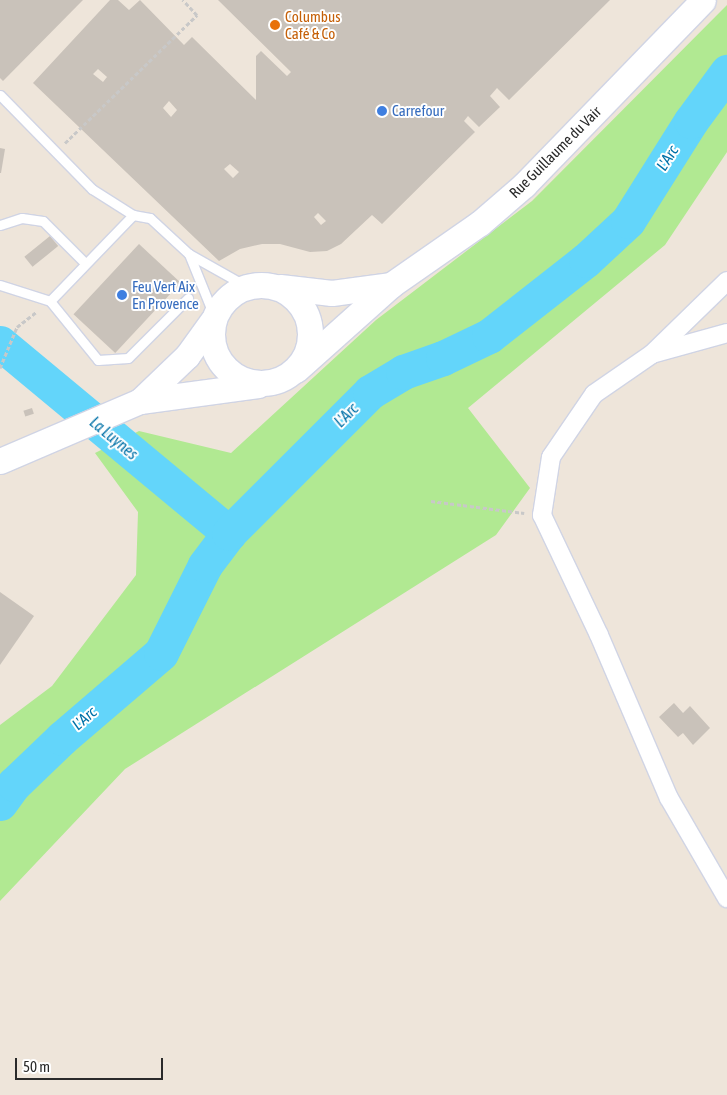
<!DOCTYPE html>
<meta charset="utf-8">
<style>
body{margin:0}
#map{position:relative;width:727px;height:1095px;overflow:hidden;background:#eee5da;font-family:"Asap Condensed",sans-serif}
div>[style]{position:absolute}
.green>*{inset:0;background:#b1e992}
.river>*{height:35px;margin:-17.5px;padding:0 17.5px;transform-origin:17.5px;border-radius:17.5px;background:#63d5fa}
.building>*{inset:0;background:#c9c2ba;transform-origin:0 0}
.path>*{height:3px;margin-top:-1.5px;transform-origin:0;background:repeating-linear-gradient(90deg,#c8c8c8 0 4px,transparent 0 6.5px)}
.roads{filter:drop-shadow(1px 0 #d0d4e4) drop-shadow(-1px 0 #d0d4e4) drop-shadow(0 1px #d0d4e4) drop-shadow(0 -1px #d0d4e4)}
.service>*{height:9px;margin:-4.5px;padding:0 4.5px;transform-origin:4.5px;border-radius:4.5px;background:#fff}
.minor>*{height:18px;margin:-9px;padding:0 9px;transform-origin:9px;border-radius:9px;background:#fff}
.secondary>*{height:25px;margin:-12.5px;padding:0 12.5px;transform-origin:12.5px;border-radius:12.5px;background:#fff}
.secondary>.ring{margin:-12.5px;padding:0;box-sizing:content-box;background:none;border:25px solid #fff;border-radius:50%}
.dots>*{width:14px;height:14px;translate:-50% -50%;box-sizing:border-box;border:2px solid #fff;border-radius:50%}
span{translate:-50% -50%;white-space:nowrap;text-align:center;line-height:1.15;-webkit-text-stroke:4px #fff;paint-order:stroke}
.food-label{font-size:15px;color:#c56008}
.left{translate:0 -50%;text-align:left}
.shop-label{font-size:15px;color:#366cbe}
.street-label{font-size:15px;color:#2a2a2a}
.water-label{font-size:16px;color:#0171a7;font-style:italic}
.scale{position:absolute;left:15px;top:1058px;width:148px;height:22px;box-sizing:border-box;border:2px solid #2a2a2a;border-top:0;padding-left:6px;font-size:15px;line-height:18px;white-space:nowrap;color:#2a2a2a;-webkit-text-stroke:4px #fff;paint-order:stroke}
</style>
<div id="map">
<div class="green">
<div style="clip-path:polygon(727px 5px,727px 152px,665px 245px,468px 408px,530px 488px,496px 535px,125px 769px,0 901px,0 725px,52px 686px,136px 575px,138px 512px,95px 453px,139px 431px,231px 453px,376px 320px,532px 201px)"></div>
</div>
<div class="river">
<div style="left:0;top:343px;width:298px;rotate:39.7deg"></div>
<div style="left:0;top:803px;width:24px;rotate:-54deg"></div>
<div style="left:14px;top:784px;width:66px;rotate:-43.8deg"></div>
<div style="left:62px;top:738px;width:130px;rotate:-40.6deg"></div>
<div style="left:161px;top:653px;width:98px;rotate:-63.4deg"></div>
<div style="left:205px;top:565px;width:40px;rotate:-53deg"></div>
<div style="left:229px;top:533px;width:199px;rotate:-45deg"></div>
<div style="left:370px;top:392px;width:39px;rotate:-31deg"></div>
<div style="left:403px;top:372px;width:42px;rotate:-19.3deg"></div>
<div style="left:443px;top:358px;width:51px;rotate:-25.6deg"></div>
<div style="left:489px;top:336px;width:123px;rotate:-38.1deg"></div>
<div style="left:586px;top:260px;width:57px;rotate:-42.9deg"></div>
<div style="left:628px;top:221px;width:118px;rotate:-57.8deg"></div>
<div style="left:691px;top:121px;width:61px;rotate:-53.7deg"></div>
</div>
<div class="building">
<div style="clip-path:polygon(0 0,83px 0,3px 81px,0 78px)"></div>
<div style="clip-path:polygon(evenodd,110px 0,118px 0,129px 10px,140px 0,184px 45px,192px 37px,256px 100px,256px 56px,261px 51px,287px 76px,291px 72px,218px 0,610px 0,509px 100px,497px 88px,490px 96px,500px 107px,479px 127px,468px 116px,464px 121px,475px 132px,382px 224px,372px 215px,341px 244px,327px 251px,310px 252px,280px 244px,262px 244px,240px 249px,219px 261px,33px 83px,110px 0,98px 69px,107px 77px,103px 82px,93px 74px,98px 69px,110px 0,169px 101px,177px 110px,171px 117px,163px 108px,169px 101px,110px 0,230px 164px,239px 172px,233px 178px,224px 169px,230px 164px,110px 0,318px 213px,326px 221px,321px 225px,314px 217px,318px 213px)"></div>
<div style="clip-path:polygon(0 148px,5px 149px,1px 173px,0 173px)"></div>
<div style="left:50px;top:236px;width:13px;height:33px;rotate:51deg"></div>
<div style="left:139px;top:244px;width:57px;height:96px;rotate:43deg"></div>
<div style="left:32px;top:408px;width:6px;height:9px;rotate:72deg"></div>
<div style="clip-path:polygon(0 592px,34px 616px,0 665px)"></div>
<div style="clip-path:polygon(674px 703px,683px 713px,690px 706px,710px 728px,693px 745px,683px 733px,678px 737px,659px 717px)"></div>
</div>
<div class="path">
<div style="left:65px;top:143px;width:184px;rotate:-44.1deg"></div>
<div style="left:197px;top:15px;width:21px;rotate:-133deg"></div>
<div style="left:0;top:368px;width:44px;rotate:-67.5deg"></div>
<div style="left:17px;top:327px;width:24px;rotate:-38deg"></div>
<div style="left:431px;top:501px;width:94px;rotate:7.4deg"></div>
</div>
<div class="roads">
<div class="service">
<div style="left:0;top:95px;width:132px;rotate:45.6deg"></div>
<div style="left:92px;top:189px;width:49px;rotate:32.4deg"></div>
<div style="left:133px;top:215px;width:17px;rotate:10deg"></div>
<div style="left:150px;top:218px;width:53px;rotate:42.7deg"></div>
<div style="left:189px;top:254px;width:65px;rotate:29.3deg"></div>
<div style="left:0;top:225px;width:23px;rotate:-18deg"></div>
<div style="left:22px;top:218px;width:21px;rotate:8deg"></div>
<div style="left:43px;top:221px;width:59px;rotate:45deg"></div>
<div style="left:189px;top:254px;width:67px;rotate:68deg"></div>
<div style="left:0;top:285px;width:52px;rotate:17.7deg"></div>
<div style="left:50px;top:301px;width:120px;rotate:-46deg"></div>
<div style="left:50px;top:301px;width:76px;rotate:50.9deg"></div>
<div style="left:98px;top:360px;width:30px;rotate:-4deg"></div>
<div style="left:128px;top:358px;width:85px;rotate:-45deg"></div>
</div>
<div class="minor">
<div style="left:727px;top:281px;width:105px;rotate:135.8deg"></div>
<div style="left:652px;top:354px;width:70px;rotate:145.4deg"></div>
<div style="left:594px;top:394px;width:76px;rotate:124.3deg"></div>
<div style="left:551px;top:457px;width:59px;rotate:98.8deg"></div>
<div style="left:542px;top:515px;width:133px;rotate:64.6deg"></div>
<div style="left:599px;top:635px;width:177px;rotate:66.8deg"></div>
<div style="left:669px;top:798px;width:116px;rotate:59.9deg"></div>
<div style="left:655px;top:353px;width:75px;rotate:-15.5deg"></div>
</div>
<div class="secondary">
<div class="ring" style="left:212px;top:285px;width:73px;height:73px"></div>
<div style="left:280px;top:287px;width:52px;rotate:6.6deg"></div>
<div style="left:332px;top:293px;width:60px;rotate:-7.7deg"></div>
<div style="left:296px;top:370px;width:127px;rotate:-41.8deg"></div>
<div style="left:391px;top:285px;width:108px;rotate:-34.9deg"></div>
<div style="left:480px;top:223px;width:58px;rotate:-40.8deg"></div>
<div style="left:524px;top:185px;width:257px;rotate:-45.9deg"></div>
<div style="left:140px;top:401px;width:65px;rotate:-43.8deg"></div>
<div style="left:187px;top:356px;width:44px;rotate:-54.2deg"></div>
<div style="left:0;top:461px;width:152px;rotate:-23.2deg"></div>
<div style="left:140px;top:401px;width:119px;rotate:-7.7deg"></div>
</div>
</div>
<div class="dots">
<div style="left:275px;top:25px;background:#e8710a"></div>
<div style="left:382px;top:111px;background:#3f7fe0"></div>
<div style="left:122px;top:295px;background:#3f7fe0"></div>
</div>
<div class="food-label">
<span class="left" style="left:285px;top:25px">Columbus<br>Café &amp; Co</span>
</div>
<div class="shop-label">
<span class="left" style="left:392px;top:111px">Carrefour</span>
<span class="left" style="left:132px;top:295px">Feu Vert Aix<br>En Provence</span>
</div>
<div class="street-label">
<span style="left:555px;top:152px;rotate:-45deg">Rue Guillaume du Vair</span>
</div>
<div class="water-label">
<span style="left:667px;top:158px;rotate:-58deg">L'Arc</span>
<span style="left:346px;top:415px;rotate:-45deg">L'Arc</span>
<span style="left:114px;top:438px;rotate:40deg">La Luynes</span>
<span style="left:84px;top:718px;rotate:-41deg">L'Arc</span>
</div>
<div class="scale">50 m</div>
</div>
